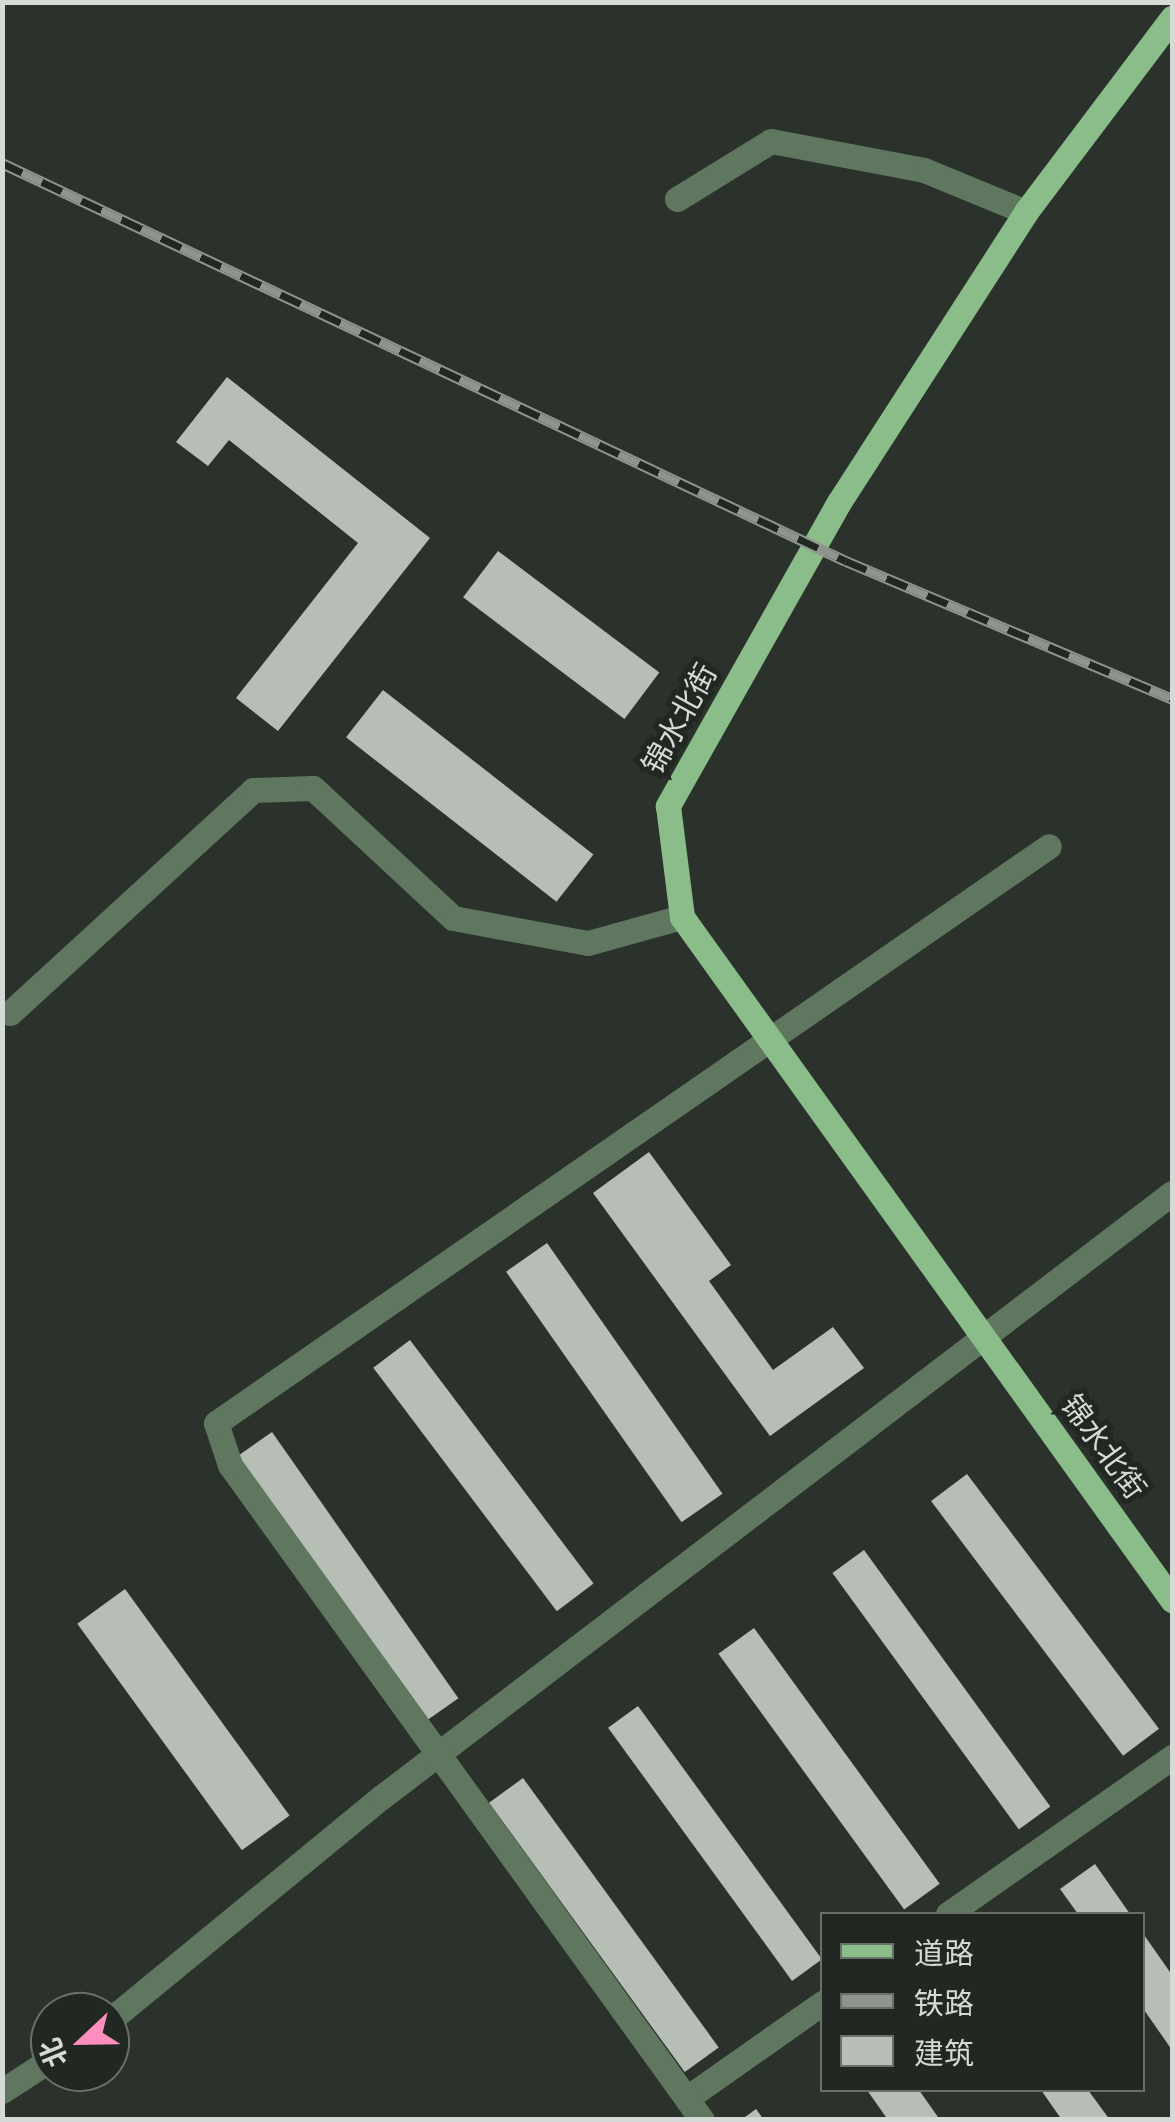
<!DOCTYPE html>
<meta charset="utf-8">
<style>
body{margin:0}
#map{position:relative;width:1175px;height:2122px;overflow:hidden;background:#2b322b;font-family:Karla,"Noto Sans SC",sans-serif}
div>[style]{position:absolute}
.building>*{inset:0;background:#b6beb5;transform-origin:0 0}
.minor>*{height:25px;margin:-12.5px;padding:0 12.5px;transform-origin:12.5px;border-radius:12.5px;background:#5e775e}
.major>*{height:25px;margin:-12.5px;padding:0 12.5px;transform-origin:12.5px;border-radius:12.5px;background:#8abd8a}
.rail>*{height:11px;margin-top:-5.5px;transform-origin:0;background:repeating-linear-gradient(90deg,#212821 0 22px,#8f948f 0 44px);box-sizing:border-box;border-block:2px solid #8f948f}
span{translate:-50% -50%;white-space:nowrap;text-align:center;line-height:1.15;-webkit-text-stroke:10px #212821;paint-order:stroke}
.street-label{font-size:30px;color:#d6dad6}
.frame{position:absolute;inset:0;border:5px solid #d6dad6;pointer-events:none}
.legend{position:absolute;left:820px;top:1912px;width:325px;height:180px;box-sizing:border-box;background:#212821;border:2px solid #696f69;margin:0;padding:12px 18px;list-style:none;font-size:30px;color:#d6dad6}
.legend li{display:flex;align-items:center;gap:20px;height:50px}
.legend b{width:50px;border:2px solid #696f69}
.north{position:absolute;left:30px;top:1992px;width:100px;height:100px;box-sizing:border-box;background:#212821;border:2px solid #696f69;border-radius:50%;rotate:248deg;font-size:28px;font-weight:700;line-height:40px;text-align:center;color:#d6dad6}
.north::after{content:'';display:block;margin:auto;width:35px;height:45px;background:#fe8ebd;clip-path:polygon(50% 0,100% 100%,50% 72%,0 100%)}
</style>
<div id="map">
<div class="building">
<div style="clip-path:polygon(227px 377px,430px 538px,278px 731px,236px 698px,358px 543px,229px 440px,208px 466px,176px 442px)"></div>
<div style="left:498px;top:551px;width:202px;height:58px;rotate:37deg"></div>
<div style="left:383px;top:690px;width:267px;height:60px;rotate:38deg"></div>
<div style="clip-path:polygon(649px 1152px,731px 1265px,709px 1281px,773px 1370px,833px 1327px,864px 1368px,770px 1436px,593px 1193px)"></div>
<div style="left:547px;top:1243px;width:306px;height:50px;rotate:55deg"></div>
<div style="left:410px;top:1340px;width:305px;height:46px;rotate:53deg"></div>
<div style="left:272px;top:1432px;width:325px;height:44px;rotate:55deg"></div>
<div style="left:967px;top:1474px;width:319px;height:45px;rotate:53deg"></div>
<div style="left:864px;top:1550px;width:317px;height:39px;rotate:54deg"></div>
<div style="left:125px;top:1589px;width:280px;height:59px;rotate:54deg"></div>
<div style="left:754px;top:1628px;width:316px;height:44px;rotate:54deg"></div>
<div style="left:638px;top:1706px;width:313px;height:37px;rotate:54deg"></div>
<div style="left:523px;top:1778px;width:333px;height:42px;rotate:54deg"></div>
<div style="clip-path:polygon(1095px 1864px,1130px 1914px,1078px 1914px,1060px 1889px)"></div>
<div style="clip-path:polygon(1142px 1932px,1172px 1975px,1172px 2050px,1142px 2007px)"></div>
<div style="clip-path:polygon(867px 2090px,919px 2090px,940px 2120px,888px 2120px)"></div>
<div style="clip-path:polygon(1041px 2090px,1088px 2090px,1110px 2120px,1062px 2120px)"></div>
<div style="clip-path:polygon(756px 2109px,764px 2120px,741px 2120px)"></div>
</div>
<div class="minor">
<div style="left:677px;top:199px;width:110px;rotate:-31.7deg"></div>
<div style="left:771px;top:141px;width:156px;rotate:10.7deg"></div>
<div style="left:924px;top:170px;width:110px;rotate:22.4deg"></div>
<div style="left:10px;top:1013px;width:330px;rotate:-42.5deg"></div>
<div style="left:253px;top:790px;width:60px;rotate:-1.9deg"></div>
<div style="left:313px;top:788px;width:191px;rotate:42.9deg"></div>
<div style="left:453px;top:918px;width:137px;rotate:10.5deg"></div>
<div style="left:588px;top:943px;width:98px;rotate:-15.5deg"></div>
<div style="left:948px;top:1914px;width:274px;rotate:-35deg"></div>
<div style="left:110px;top:2020px;width:353px;rotate:-39.4deg"></div>
<div style="left:383px;top:1796px;width:993px;rotate:-37.39deg"></div>
<div style="left:2px;top:2091px;width:57px;rotate:-32.9deg"></div>
<div style="left:687px;top:2098px;width:165px;rotate:-35.1deg"></div>
<div style="left:702px;top:2120px;width:807px;rotate:-125.78deg"></div>
<div style="left:230px;top:1465px;width:44px;rotate:-108.4deg"></div>
<div style="left:216px;top:1423px;width:1013px;rotate:-34.71deg"></div>
</div>
<div class="major">
<div style="left:1172px;top:18px;width:243px;rotate:127deg"></div>
<div style="left:1026px;top:212px;width:345px;rotate:122.8deg"></div>
<div style="left:839px;top:502px;width:349px;rotate:119.4deg"></div>
<div style="left:668px;top:806px;width:112px;rotate:82.8deg"></div>
<div style="left:682px;top:917px;width:841px;rotate:54.34deg"></div>
</div>
<div class="rail">
<div style="left:2px;top:163px;width:933px;rotate:25.25deg"></div>
<div style="left:846px;top:561px;width:354px;rotate:22.9deg"></div>
</div>
<div class="street-label">
<span style="left:680px;top:719px;rotate:-61deg">锦水北街</span>
<span style="left:1103px;top:1447px;rotate:54deg">锦水北街</span>
</div>
<div class="frame"></div>
<ul class="legend">
<li><b style="height:12px;background:#8abd8a"></b>道路</li>
<li><b style="height:12px;background:#8f948f"></b>铁路</li>
<li><b style="height:28px;background:#b6beb5"></b>建筑</li>
</ul>
<div class="north">北</div>
</div>
